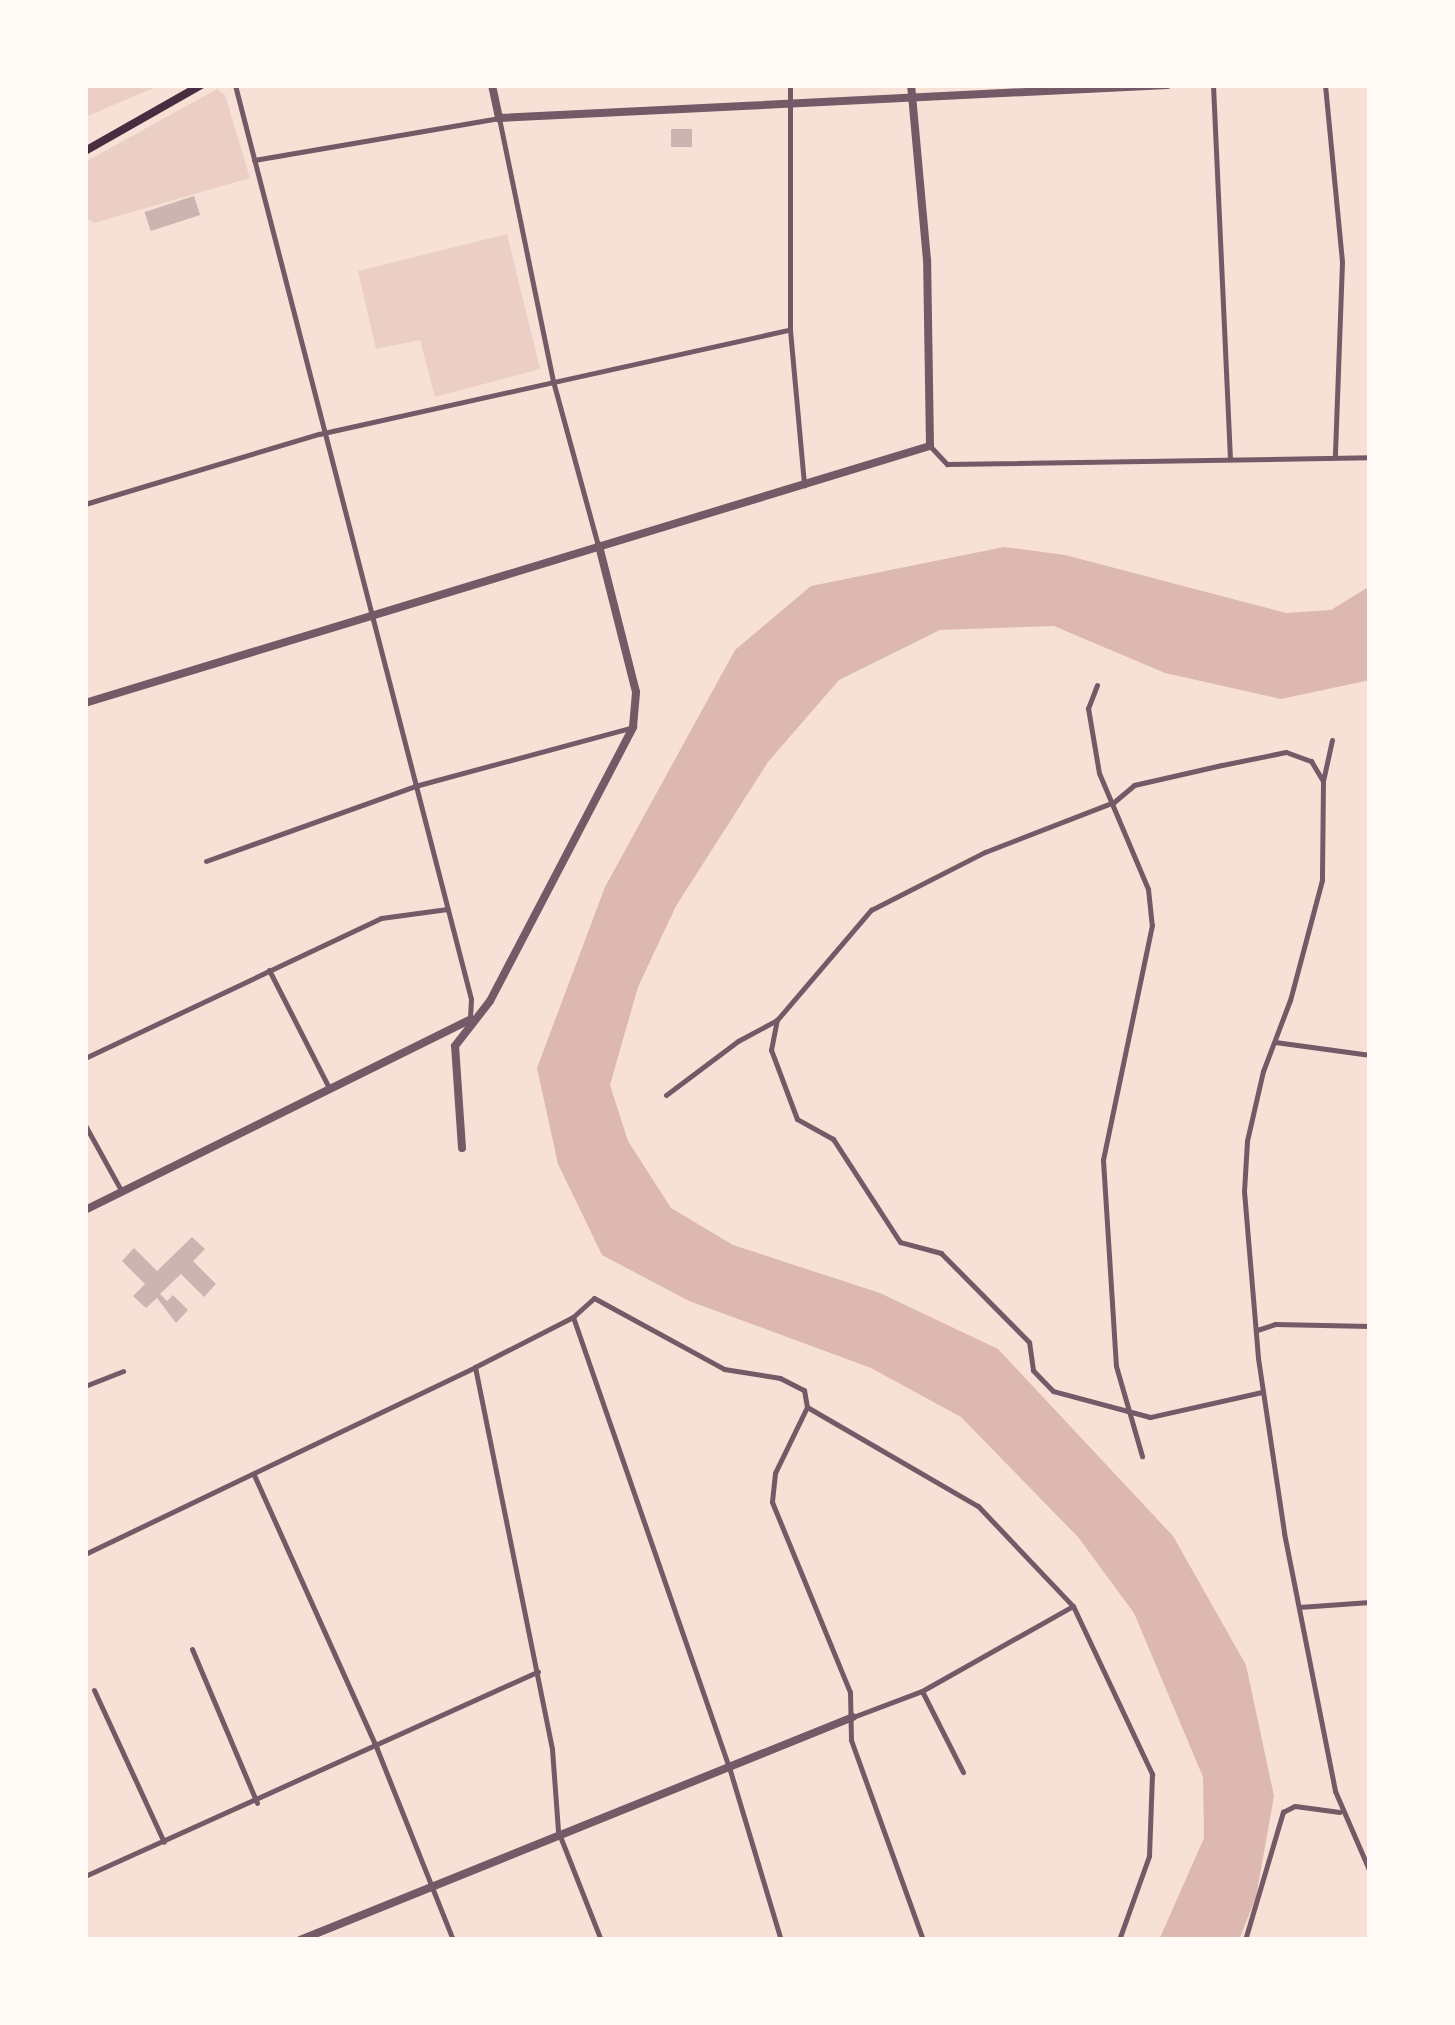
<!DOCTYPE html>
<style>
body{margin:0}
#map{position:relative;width:1455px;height:2025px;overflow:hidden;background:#f7e1d7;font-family:Arial,sans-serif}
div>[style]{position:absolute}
.green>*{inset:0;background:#ebcfc5}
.water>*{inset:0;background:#dcb8b0}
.building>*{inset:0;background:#ccb4b1;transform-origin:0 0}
.minor>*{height:5px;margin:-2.5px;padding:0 2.5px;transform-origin:2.5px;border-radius:2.5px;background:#755966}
.tertiary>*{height:8px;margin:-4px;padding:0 4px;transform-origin:4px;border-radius:4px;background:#755966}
.secondary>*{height:8px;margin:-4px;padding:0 4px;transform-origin:4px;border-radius:4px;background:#4a2c40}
span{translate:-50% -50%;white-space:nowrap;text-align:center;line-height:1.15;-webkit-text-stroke:8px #fffaf5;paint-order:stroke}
.frame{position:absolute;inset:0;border:88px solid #fffaf5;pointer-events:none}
</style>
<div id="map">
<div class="green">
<div style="clip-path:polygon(85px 85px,161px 85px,85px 117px)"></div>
<div style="clip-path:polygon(217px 89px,225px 95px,250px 178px,94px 223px,85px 218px,85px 162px)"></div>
<div style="clip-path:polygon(507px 234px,540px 369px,435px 397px,420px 340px,376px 349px,358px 271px)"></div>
</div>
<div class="water">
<div style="clip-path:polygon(1004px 547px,1065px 555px,1286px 613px,1331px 610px,1370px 586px,1370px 680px,1281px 699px,1165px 673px,1054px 626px,940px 630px,839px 680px,768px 762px,676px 906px,638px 987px,610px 1085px,628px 1141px,671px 1208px,733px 1245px,880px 1293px,998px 1349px,1173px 1536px,1246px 1665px,1274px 1796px,1256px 1897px,1239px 1940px,1159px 1940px,1204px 1838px,1203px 1777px,1134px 1613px,1078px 1537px,961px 1417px,871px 1368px,689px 1301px,602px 1255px,558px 1164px,537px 1068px,605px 887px,735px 650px,811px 586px)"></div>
</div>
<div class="building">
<div style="left:692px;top:129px;width:18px;height:21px;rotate:90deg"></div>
<div style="left:194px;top:196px;width:20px;height:52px;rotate:72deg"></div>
<div style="clip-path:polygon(192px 1237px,205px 1249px,193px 1261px,216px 1284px,204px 1297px,181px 1274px,160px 1294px,167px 1301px,173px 1295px,188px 1310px,176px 1323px,157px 1298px,146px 1308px,133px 1296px,145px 1284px,122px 1261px,134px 1248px,157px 1271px)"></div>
</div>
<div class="minor">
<div style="left:235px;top:85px;width:944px;rotate:75.52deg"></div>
<div style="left:471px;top:999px;width:21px;rotate:93deg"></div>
<div style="left:790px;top:85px;width:245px;rotate:90deg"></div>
<div style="left:790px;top:330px;width:156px;rotate:84.8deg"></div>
<div style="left:1213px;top:85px;width:372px;rotate:87.4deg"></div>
<div style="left:1325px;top:85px;width:178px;rotate:84.5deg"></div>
<div style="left:1342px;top:262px;width:193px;rotate:92.1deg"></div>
<div style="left:254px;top:160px;width:249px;rotate:-9.7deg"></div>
<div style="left:499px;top:118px;width:268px;rotate:78.4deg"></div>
<div style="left:553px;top:381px;width:170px;rotate:74.7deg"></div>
<div style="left:930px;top:446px;width:25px;rotate:47deg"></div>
<div style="left:947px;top:464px;width:423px;rotate:-0.9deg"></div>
<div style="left:85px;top:504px;width:244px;rotate:-16.7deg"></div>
<div style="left:319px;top:434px;width:482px;rotate:-12.5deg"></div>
<div style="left:1097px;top:685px;width:25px;rotate:111deg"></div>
<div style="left:1088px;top:708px;width:66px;rotate:80.4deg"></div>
<div style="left:1099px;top:773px;width:126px;rotate:67.1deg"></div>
<div style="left:1148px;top:889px;width:36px;rotate:84deg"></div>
<div style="left:1152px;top:925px;width:240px;rotate:101.8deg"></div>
<div style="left:1103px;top:1160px;width:206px;rotate:86.4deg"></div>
<div style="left:1116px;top:1366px;width:94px;rotate:73.9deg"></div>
<div style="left:1332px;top:740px;width:42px;rotate:102.4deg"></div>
<div style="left:1323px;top:781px;width:99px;rotate:90.6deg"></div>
<div style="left:1322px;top:880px;width:124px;rotate:104.9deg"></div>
<div style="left:1290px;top:1000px;width:76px;rotate:110.8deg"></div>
<div style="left:1263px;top:1071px;width:72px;rotate:102.9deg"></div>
<div style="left:1247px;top:1141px;width:50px;rotate:93.4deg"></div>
<div style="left:1244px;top:1191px;width:168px;rotate:85.2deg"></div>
<div style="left:1258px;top:1358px;width:177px;rotate:81.5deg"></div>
<div style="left:1284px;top:1533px;width:263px;rotate:78.8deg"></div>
<div style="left:1335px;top:1791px;width:88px;rotate:66.6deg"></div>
<div style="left:206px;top:861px;width:222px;rotate:-19.7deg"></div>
<div style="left:415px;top:786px;width:226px;rotate:-15.1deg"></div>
<div style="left:269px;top:970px;width:132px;rotate:63deg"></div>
<div style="left:1275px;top:1042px;width:96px;rotate:7.8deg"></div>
<div style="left:85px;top:1058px;width:327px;rotate:-25.3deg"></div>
<div style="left:381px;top:918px;width:67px;rotate:-7.8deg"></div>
<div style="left:666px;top:1095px;width:90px;rotate:-36.9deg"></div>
<div style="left:738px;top:1041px;width:44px;rotate:-28.3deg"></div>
<div style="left:85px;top:1125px;width:77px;rotate:61.1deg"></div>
<div style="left:573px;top:1317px;width:476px;rotate:70.9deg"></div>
<div style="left:729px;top:1767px;width:181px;rotate:73.3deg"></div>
<div style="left:1257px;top:1330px;width:19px;rotate:-18deg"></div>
<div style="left:1275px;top:1324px;width:95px;rotate:1.2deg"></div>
<div style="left:475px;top:1367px;width:390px;rotate:78.6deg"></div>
<div style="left:552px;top:1749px;width:82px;rotate:85.8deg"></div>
<div style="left:558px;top:1831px;width:117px;rotate:68.5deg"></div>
<div style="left:85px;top:1386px;width:41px;rotate:-21.5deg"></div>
<div style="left:1262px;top:1392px;width:115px;rotate:167.4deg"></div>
<div style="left:1150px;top:1417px;width:100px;rotate:-165deg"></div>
<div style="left:1053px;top:1391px;width:29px;rotate:-134deg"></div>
<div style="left:1033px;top:1370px;width:28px;rotate:-98deg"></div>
<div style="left:1029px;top:1342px;width:125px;rotate:-134.7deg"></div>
<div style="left:941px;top:1253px;width:42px;rotate:-165deg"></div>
<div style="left:900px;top:1242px;width:123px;rotate:-123deg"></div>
<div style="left:833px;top:1139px;width:41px;rotate:-150.9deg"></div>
<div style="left:797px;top:1119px;width:74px;rotate:-110.6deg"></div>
<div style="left:771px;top:1050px;width:31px;rotate:-79deg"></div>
<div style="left:777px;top:1020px;width:145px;rotate:-49.5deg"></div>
<div style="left:871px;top:910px;width:128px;rotate:-27deg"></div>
<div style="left:985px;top:852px;width:138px;rotate:-21.2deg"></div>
<div style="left:1114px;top:802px;width:26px;rotate:-40deg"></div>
<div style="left:1134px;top:785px;width:90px;rotate:-12.8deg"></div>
<div style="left:1222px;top:765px;width:65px;rotate:-11.5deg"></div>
<div style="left:1286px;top:752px;width:27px;rotate:20deg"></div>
<div style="left:1311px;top:761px;width:23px;rotate:59deg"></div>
<div style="left:807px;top:1407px;width:73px;rotate:115.9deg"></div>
<div style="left:775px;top:1473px;width:29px;rotate:96deg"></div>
<div style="left:772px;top:1502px;width:205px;rotate:67.7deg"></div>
<div style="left:850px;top:1692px;width:48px;rotate:88.8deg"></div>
<div style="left:851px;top:1740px;width:213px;rotate:70.2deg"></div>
<div style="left:254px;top:1475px;width:300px;rotate:65.8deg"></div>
<div style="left:377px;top:1749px;width:206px;rotate:68.3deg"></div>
<div style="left:85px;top:1554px;width:433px;rotate:-25.6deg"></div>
<div style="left:475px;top:1367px;width:110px;rotate:-27deg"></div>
<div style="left:573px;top:1317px;width:28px;rotate:-42deg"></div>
<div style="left:594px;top:1298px;width:148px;rotate:28.6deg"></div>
<div style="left:724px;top:1369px;width:57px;rotate:9.1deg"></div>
<div style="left:780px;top:1378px;width:27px;rotate:27deg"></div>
<div style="left:804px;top:1390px;width:17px;rotate:80deg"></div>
<div style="left:807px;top:1407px;width:198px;rotate:30.1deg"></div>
<div style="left:978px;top:1506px;width:138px;rotate:46.5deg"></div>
<div style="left:1073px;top:1606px;width:186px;rotate:64.8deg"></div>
<div style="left:1152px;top:1774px;width:82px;rotate:92.1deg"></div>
<div style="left:1149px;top:1856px;width:89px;rotate:109.7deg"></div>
<div style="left:1299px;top:1607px;width:71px;rotate:-4deg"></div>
<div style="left:192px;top:1649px;width:167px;rotate:67.1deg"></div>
<div style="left:94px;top:1690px;width:167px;rotate:65.3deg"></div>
<div style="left:922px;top:1691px;width:91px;rotate:63.2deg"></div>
<div style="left:853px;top:1717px;width:74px;rotate:-20.6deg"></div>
<div style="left:922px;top:1691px;width:173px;rotate:-29.4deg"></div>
<div style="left:85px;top:1876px;width:497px;rotate:-24.3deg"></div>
<div style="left:1245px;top:1940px;width:134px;rotate:-73.5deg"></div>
<div style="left:1283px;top:1812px;width:13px;rotate:-27deg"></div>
<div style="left:1295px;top:1806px;width:45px;rotate:7.6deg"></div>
</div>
<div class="tertiary">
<div style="left:492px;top:85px;width:34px;rotate:78deg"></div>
<div style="left:499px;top:118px;width:669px;rotate:-2.83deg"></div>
<div style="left:85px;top:703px;width:883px;rotate:-16.92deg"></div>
<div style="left:930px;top:446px;width:186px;rotate:-90.9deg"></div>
<div style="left:927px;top:260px;width:176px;rotate:-95.2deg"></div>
<div style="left:462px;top:1148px;width:102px;rotate:-93.9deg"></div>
<div style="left:455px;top:1046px;width:57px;rotate:-52.1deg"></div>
<div style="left:490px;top:1001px;width:309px;rotate:-62.4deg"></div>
<div style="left:633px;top:727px;width:35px;rotate:-85deg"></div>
<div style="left:636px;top:692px;width:151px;rotate:-104.2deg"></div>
<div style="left:85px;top:1210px;width:429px;rotate:-26.3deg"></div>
<div style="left:300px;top:1940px;width:596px;rotate:-21.96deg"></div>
</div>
<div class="secondary">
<div style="left:85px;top:151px;width:133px;rotate:-29.6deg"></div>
</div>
<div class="frame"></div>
</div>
